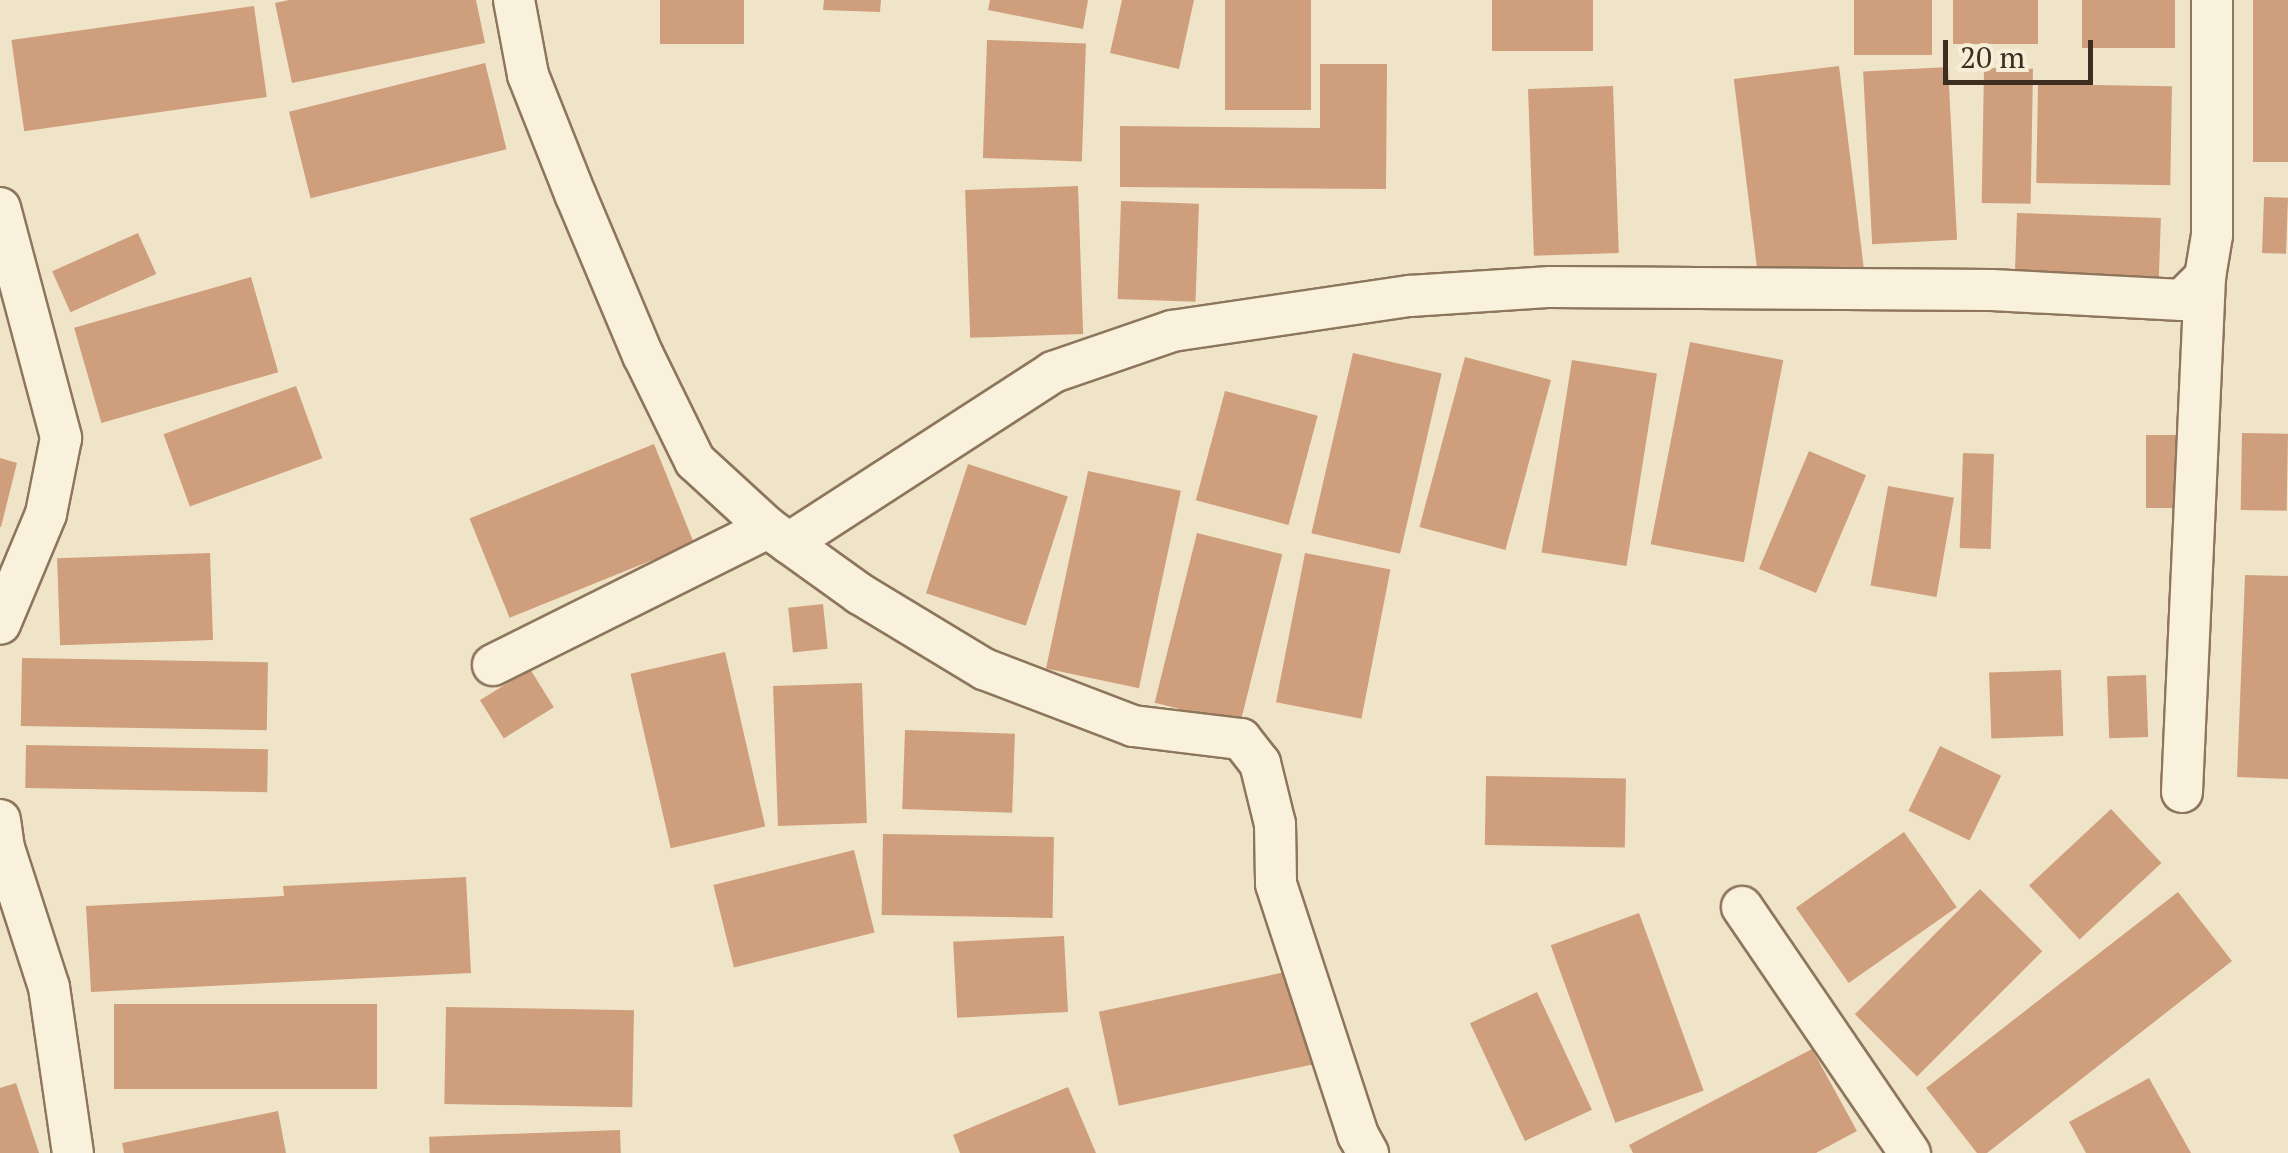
<!DOCTYPE html>
<style>
body{margin:0}
#map{position:relative;width:2288px;height:1153px;overflow:hidden;background:#f0e4c8;font-family:"PT Serif",serif}
div>[style]{position:absolute}
.building>*{inset:0;background:#cf9f7d;transform-origin:0 0}
.roads{filter:drop-shadow(2px 0 #8d765c) drop-shadow(-2px 0 #8d765c) drop-shadow(0 2px #8d765c) drop-shadow(0 -2px #8d765c)}
.street>*{height:40px;margin:-20px;padding:0 20px;transform-origin:20px;border-radius:20px;background:#faf1dc}
span{translate:-50% -50%;white-space:nowrap;text-align:center;line-height:1.15;-webkit-text-stroke:9px #f7eed8;paint-order:stroke}
.scale{position:absolute;left:1943px;top:40px;width:150px;height:45px;box-sizing:border-box;border:5px solid #3d2e20;border-top:0;padding-left:12px;font-size:30px;line-height:35px;white-space:nowrap;color:#3d2e20;-webkit-text-stroke:8px #f7eed8;paint-order:stroke}
</style>
<div id="map">
<div class="building">
<div style="clip-path:polygon(289px 0,476px 0,485px 43px,292px 83px,275px 3px)"></div>
<div style="left:660px;top:0;width:84px;height:44px"></div>
<div style="clip-path:polygon(824px 0,881px 0,880px 12px,823px 10px)"></div>
<div style="clip-path:polygon(990px 0,1088px 0,1083px 29px,988px 10px)"></div>
<div style="clip-path:polygon(1122px 0,1194px 0,1179px 69px,1110px 53px)"></div>
<div style="left:1225px;top:0;width:86px;height:110px"></div>
<div style="left:1492px;top:0;width:101px;height:51px"></div>
<div style="left:1854px;top:0;width:78px;height:55px"></div>
<div style="left:1953px;top:0;width:85px;height:44px"></div>
<div style="left:2082px;top:0;width:93px;height:48px"></div>
<div style="left:2253px;top:0;width:35px;height:162px"></div>
<div style="left:254px;top:6px;width:92px;height:245px;rotate:82deg"></div>
<div style="left:987px;top:40px;width:99px;height:118px;rotate:2deg"></div>
<div style="left:485px;top:63px;width:89px;height:202px;rotate:76deg"></div>
<div style="clip-path:polygon(1320px 64px,1387px 64px,1386px 189px,1120px 187px,1120px 126px,1320px 128px)"></div>
<div style="left:1839px;top:66px;width:212px;height:106px;rotate:83deg"></div>
<div style="left:1948px;top:67px;width:173px;height:85px;rotate:87deg"></div>
<div style="left:1984px;top:68px;width:49px;height:135px;rotate:1deg"></div>
<div style="left:2038px;top:84px;width:134px;height:99px;rotate:1deg"></div>
<div style="left:1613px;top:86px;width:167px;height:85px;rotate:88deg"></div>
<div style="left:1078px;top:186px;width:148px;height:113px;rotate:88deg"></div>
<div style="left:2264px;top:197px;width:24px;height:56px;rotate:2deg"></div>
<div style="left:1121px;top:201px;width:78px;height:98px;rotate:2deg"></div>
<div style="left:2017px;top:213px;width:144px;height:77px;rotate:2deg"></div>
<div style="left:138px;top:233px;width:45px;height:94px;rotate:66deg"></div>
<div style="left:251px;top:277px;width:99px;height:184px;rotate:74deg"></div>
<div style="left:1690px;top:342px;width:95px;height:206px;rotate:11deg"></div>
<div style="left:1353px;top:353px;width:91px;height:185px;rotate:13deg"></div>
<div style="left:1465px;top:357px;width:89px;height:176px;rotate:15deg"></div>
<div style="left:1572px;top:360px;width:86px;height:195px;rotate:9deg"></div>
<div style="left:296px;top:386px;width:77px;height:141px;rotate:70deg"></div>
<div style="left:1225px;top:391px;width:96px;height:113px;rotate:15deg"></div>
<div style="left:2242px;top:433px;width:46px;height:77px;rotate:1deg"></div>
<div style="left:2146px;top:435px;width:38px;height:73px"></div>
<div style="left:654px;top:444px;width:107px;height:199px;rotate:68deg"></div>
<div style="left:1809px;top:451px;width:62px;height:128px;rotate:23deg"></div>
<div style="left:1963px;top:453px;width:31px;height:95px;rotate:2deg"></div>
<div style="clip-path:polygon(0 458px,17px 463px,1px 527px,0 527px)"></div>
<div style="left:968px;top:464px;width:105px;height:136px;rotate:18deg"></div>
<div style="left:1088px;top:471px;width:95px;height:202px;rotate:12deg"></div>
<div style="left:1888px;top:486px;width:67px;height:101px;rotate:10deg"></div>
<div style="left:1197px;top:533px;width:88px;height:175px;rotate:14deg"></div>
<div style="left:210px;top:553px;width:87px;height:153px;rotate:88deg"></div>
<div style="left:1305px;top:553px;width:87px;height:152px;rotate:11deg"></div>
<div style="clip-path:polygon(2245px 575px,2288px 576px,2288px 779px,2237px 777px)"></div>
<div style="left:823px;top:604px;width:45px;height:35px;rotate:84deg"></div>
<div style="left:725px;top:652px;width:179px;height:97px;rotate:77deg"></div>
<div style="left:22px;top:658px;width:246px;height:68px;rotate:1deg"></div>
<div style="left:530px;top:669px;width:45px;height:59px;rotate:58deg"></div>
<div style="left:2061px;top:670px;width:66px;height:72px;rotate:88deg"></div>
<div style="left:2146px;top:675px;width:62px;height:39px;rotate:88deg"></div>
<div style="left:862px;top:683px;width:140px;height:89px;rotate:88deg"></div>
<div style="left:905px;top:730px;width:110px;height:79px;rotate:2deg"></div>
<div style="left:26px;top:745px;width:242px;height:43px;rotate:1deg"></div>
<div style="left:1940px;top:746px;width:68px;height:72px;rotate:26deg"></div>
<div style="left:1486px;top:776px;width:140px;height:69px;rotate:1deg"></div>
<div style="left:2111px;top:809px;width:74px;height:112px;rotate:47deg"></div>
<div style="left:1904px;top:832px;width:92px;height:132px;rotate:55deg"></div>
<div style="left:883px;top:834px;width:171px;height:81px;rotate:1deg"></div>
<div style="left:854px;top:850px;width:85px;height:145px;rotate:76deg"></div>
<div style="clip-path:polygon(466px 877px,471px 973px,91px 992px,86px 906px,284px 896px,283px 886px)"></div>
<div style="left:1980px;top:889px;width:88px;height:177px;rotate:45deg"></div>
<div style="clip-path:polygon(2178px 892px,2232px 961px,1987px 1153px,1977px 1153px,1926px 1088px)"></div>
<div style="left:1639px;top:913px;width:189px;height:94px;rotate:70deg"></div>
<div style="left:1064px;top:936px;width:76px;height:111px;rotate:87deg"></div>
<div style="left:1314px;top:966px;width:96px;height:220px;rotate:78deg"></div>
<div style="left:1537px;top:992px;width:130px;height:74px;rotate:65deg"></div>
<div style="left:114px;top:1004px;width:263px;height:85px"></div>
<div style="left:446px;top:1007px;width:188px;height:97px;rotate:1deg"></div>
<div style="clip-path:polygon(1812px 1049px,1857px 1131px,1816px 1153px,1633px 1153px,1629px 1145px)"></div>
<div style="clip-path:polygon(2149px 1078px,2191px 1153px,2086px 1153px,2069px 1122px)"></div>
<div style="clip-path:polygon(16px 1083px,39px 1153px,0 1153px,0 1088px)"></div>
<div style="clip-path:polygon(1068px 1087px,1096px 1153px,960px 1153px,953px 1135px)"></div>
<div style="clip-path:polygon(278px 1111px,286px 1153px,124px 1153px,122px 1143px)"></div>
<div style="left:620px;top:1130px;width:23px;height:191px;rotate:88deg"></div>
</div>
<div class="roads">
<div class="street">
<div style="left:514px;top:0;width:76px;rotate:79.4deg"></div>
<div style="left:528px;top:75px;width:130px;rotate:68.4deg"></div>
<div style="left:576px;top:196px;width:173px;rotate:67.2deg"></div>
<div style="left:643px;top:355px;width:118px;rotate:63.9deg"></div>
<div style="left:695px;top:461px;width:99px;rotate:42.5deg"></div>
<div style="left:768px;top:528px;width:113px;rotate:35.7deg"></div>
<div style="left:860px;top:594px;width:145px;rotate:31.2deg"></div>
<div style="left:984px;top:669px;width:160px;rotate:20.9deg"></div>
<div style="left:1133px;top:726px;width:109px;rotate:6.9deg"></div>
<div style="left:1241px;top:739px;width:31px;rotate:52deg"></div>
<div style="left:1260px;top:763px;width:63px;rotate:76.2deg"></div>
<div style="left:1275px;top:824px;width:60px;rotate:89deg"></div>
<div style="left:1276px;top:884px;width:264px;rotate:71.9deg"></div>
<div style="left:1358px;top:1135px;width:21px;rotate:61deg"></div>
<div style="left:0;top:208px;width:238px;rotate:75.1deg"></div>
<div style="left:61px;top:438px;width:77px;rotate:101.2deg"></div>
<div style="left:46px;top:514px;width:119px;rotate:112.7deg"></div>
<div style="left:789px;top:543px;width:315px;rotate:-32.9deg"></div>
<div style="left:1053px;top:372px;width:126px;rotate:-19deg"></div>
<div style="left:1172px;top:331px;width:241px;rotate:-8.4deg"></div>
<div style="left:1410px;top:296px;width:141px;rotate:-3.7deg"></div>
<div style="left:1551px;top:287px;width:441px;rotate:0.4deg"></div>
<div style="left:1992px;top:290px;width:190px;rotate:3deg"></div>
<div style="left:2182px;top:300px;width:33px;rotate:-45deg"></div>
<div style="left:2205px;top:277px;width:43px;rotate:-80.5deg"></div>
<div style="left:2212px;top:235px;width:235px;rotate:-90deg"></div>
<div style="left:493px;top:665px;width:307px;rotate:-26.5deg"></div>
<div style="left:2182px;top:792px;width:516px;rotate:-87.44deg"></div>
<div style="left:0;top:820px;width:28px;rotate:82deg"></div>
<div style="left:4px;top:848px;width:146px;rotate:72.1deg"></div>
<div style="left:49px;top:987px;width:168px;rotate:81.8deg"></div>
<div style="left:1742px;top:907px;width:298px;rotate:55.7deg"></div>
</div>
</div>
<div class="scale">20 m</div>
</div>
